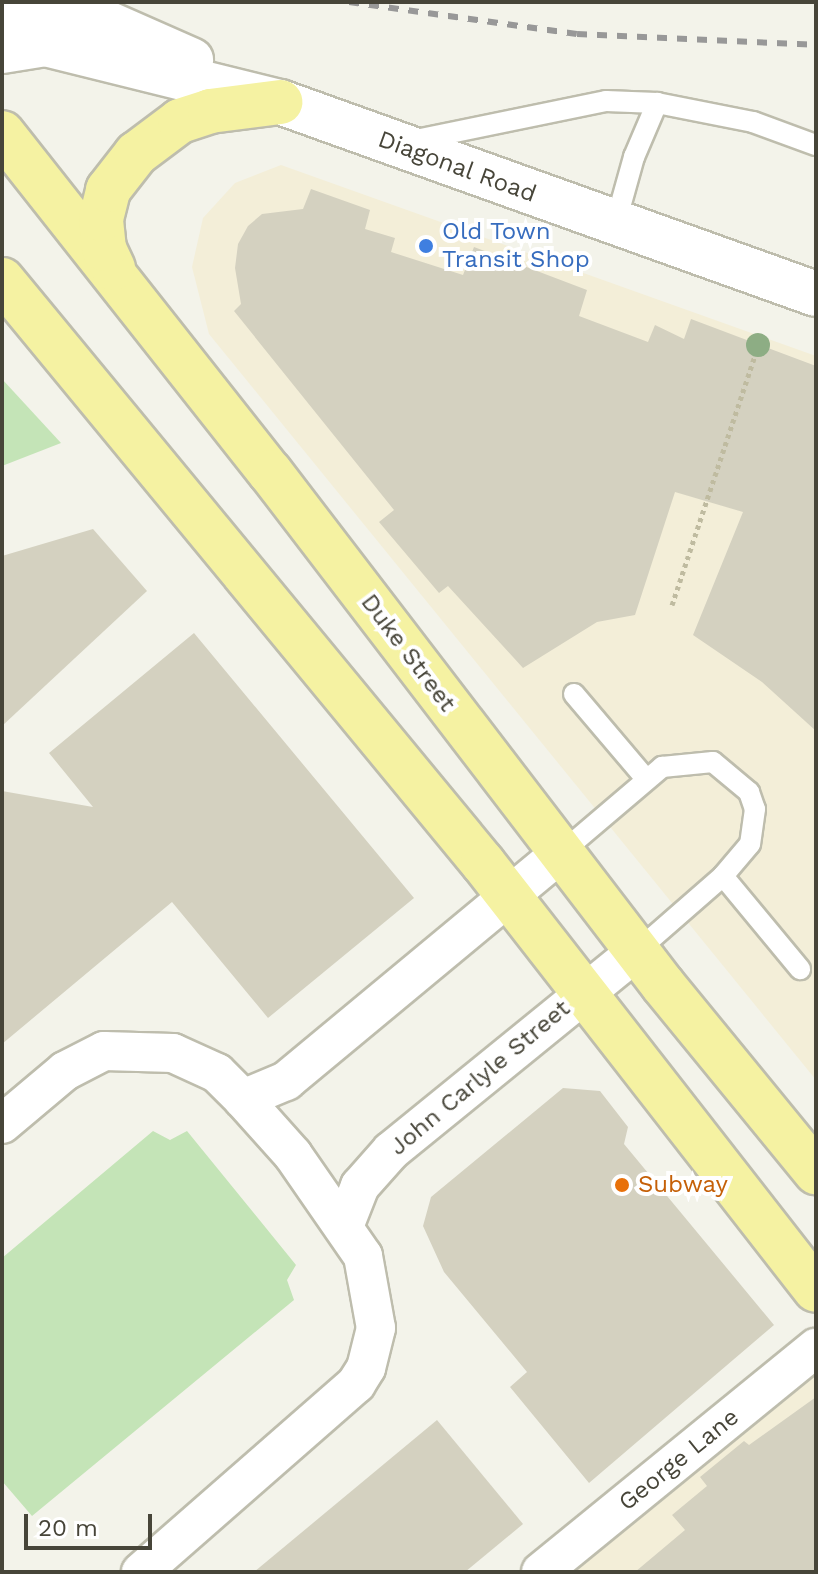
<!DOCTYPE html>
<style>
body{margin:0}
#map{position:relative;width:818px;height:1574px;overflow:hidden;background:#f3f3ea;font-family:"Work Sans",sans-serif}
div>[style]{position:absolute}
.commercial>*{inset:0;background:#f3eed8}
.green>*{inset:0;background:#c4e4b7}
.building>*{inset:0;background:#d4d1c0}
.path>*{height:5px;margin-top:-2.5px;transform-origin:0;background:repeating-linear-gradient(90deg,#bfbba0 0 4px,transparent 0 8px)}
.roads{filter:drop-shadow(2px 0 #bebdad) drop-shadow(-2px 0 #bebdad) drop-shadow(0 2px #bebdad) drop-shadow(0 -2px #bebdad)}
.service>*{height:20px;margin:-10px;padding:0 10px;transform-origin:10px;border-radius:10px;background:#fff}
.minor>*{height:38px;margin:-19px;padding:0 19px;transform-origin:19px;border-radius:19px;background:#fff}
.tertiary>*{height:44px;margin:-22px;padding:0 22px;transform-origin:22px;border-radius:22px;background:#fff}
.primary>*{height:44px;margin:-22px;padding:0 22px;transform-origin:22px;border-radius:22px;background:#f5f2a2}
.rail>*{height:6px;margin-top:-3px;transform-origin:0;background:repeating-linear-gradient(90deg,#989898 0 10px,transparent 0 20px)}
.trees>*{width:24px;height:24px;margin:-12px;border-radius:50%;background:#8dad84}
.dots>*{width:22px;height:22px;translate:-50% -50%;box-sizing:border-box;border:4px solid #fff;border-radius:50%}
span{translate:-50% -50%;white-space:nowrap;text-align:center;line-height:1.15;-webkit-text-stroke:8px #fff;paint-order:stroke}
.street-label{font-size:24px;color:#474539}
.shop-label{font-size:24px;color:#366cbe}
.left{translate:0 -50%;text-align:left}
.food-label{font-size:24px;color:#c56008}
.frame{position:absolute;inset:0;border:4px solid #474539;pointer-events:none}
.scale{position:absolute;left:24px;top:1514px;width:128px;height:36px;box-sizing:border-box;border:4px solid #474539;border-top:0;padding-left:10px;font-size:24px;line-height:28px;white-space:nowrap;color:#474539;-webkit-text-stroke:6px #fff;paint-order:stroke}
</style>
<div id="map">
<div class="commercial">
<div style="clip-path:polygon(281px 165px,816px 356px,816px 1080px,209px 334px,192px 267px,203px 218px,235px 183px)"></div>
<div style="clip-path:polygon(816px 1356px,816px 1572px,558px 1572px)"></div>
</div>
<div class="green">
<div style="clip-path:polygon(2px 379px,61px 443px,2px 466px)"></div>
<div style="clip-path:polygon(153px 1131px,170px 1140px,187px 1131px,296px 1265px,287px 1280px,294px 1300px,32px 1516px,2px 1481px,2px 1258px)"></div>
</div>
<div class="building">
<div style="clip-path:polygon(311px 189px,370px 210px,365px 229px,395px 238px,391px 252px,463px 275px,474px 247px,587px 290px,579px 316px,648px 342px,655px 325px,684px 339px,691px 319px,816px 366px,816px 731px,762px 682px,693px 635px,743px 512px,675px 492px,635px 615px,597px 622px,523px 668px,448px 586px,439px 593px,379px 522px,394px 510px,234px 311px,241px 304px,235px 268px,238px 244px,248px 226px,262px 214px,303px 209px)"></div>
<div style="clip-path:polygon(93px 529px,147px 591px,2px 726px,2px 556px)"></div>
<div style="clip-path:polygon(194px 633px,414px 898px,268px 1018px,172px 902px,2px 1044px,2px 791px,93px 807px,49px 753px)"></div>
<div style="clip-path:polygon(563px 1088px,600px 1091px,628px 1127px,624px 1144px,774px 1325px,589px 1483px,510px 1387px,527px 1372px,444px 1272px,423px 1226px,431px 1197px)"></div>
<div style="clip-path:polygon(816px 1397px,816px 1572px,635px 1572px,685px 1530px,672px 1515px,707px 1486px,700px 1477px,744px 1441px,749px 1445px)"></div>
<div style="clip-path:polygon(437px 1420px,523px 1524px,465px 1572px,254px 1572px)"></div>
</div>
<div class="path">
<div style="left:672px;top:605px;width:286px;rotate:-71.6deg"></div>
</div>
<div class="roads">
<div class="service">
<div style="left:411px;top:141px;width:199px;rotate:-11.6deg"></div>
<div style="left:606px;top:101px;width:51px;rotate:2.2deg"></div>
<div style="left:657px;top:103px;width:98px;rotate:11.2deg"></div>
<div style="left:753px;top:122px;width:67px;rotate:20.1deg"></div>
<div style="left:615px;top:225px;width:71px;rotate:-74.4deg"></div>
<div style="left:634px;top:157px;width:59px;rotate:-66.9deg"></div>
<div style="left:574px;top:694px;width:111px;rotate:49.7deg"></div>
<div style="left:561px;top:853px;width:133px;rotate:-40.4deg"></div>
<div style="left:662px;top:767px;width:51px;rotate:-5.6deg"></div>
<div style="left:713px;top:762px;width:47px;rotate:39.8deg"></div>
<div style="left:749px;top:792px;width:18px;rotate:71deg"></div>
<div style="left:755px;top:809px;width:35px;rotate:98deg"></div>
<div style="left:750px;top:844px;width:42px;rotate:130.2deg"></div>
<div style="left:723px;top:876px;width:114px;rotate:138.9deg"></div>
<div style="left:723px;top:876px;width:121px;rotate:50.4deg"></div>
</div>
<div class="minor">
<div style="left:243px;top:1099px;width:47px;rotate:-22.7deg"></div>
<div style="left:286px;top:1081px;width:357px;rotate:-39.7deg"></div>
<div style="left:2px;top:1124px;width:82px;rotate:-40.1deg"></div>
<div style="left:65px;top:1071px;width:44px;rotate:-27.1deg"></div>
<div style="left:104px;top:1051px;width:69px;rotate:1.7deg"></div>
<div style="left:173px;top:1053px;width:48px;rotate:24.4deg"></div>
<div style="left:217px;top:1073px;width:37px;rotate:45deg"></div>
<div style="left:243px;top:1099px;width:75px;rotate:48.2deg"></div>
<div style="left:293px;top:1155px;width:123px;rotate:55.3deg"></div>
<div style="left:363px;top:1256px;width:73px;rotate:79.8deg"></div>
<div style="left:376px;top:1328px;width:41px;rotate:104deg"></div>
<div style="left:366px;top:1368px;width:19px;rotate:122deg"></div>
<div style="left:356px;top:1384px;width:286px;rotate:138.8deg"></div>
<div style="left:345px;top:1224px;width:41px;rotate:-68.5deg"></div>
<div style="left:360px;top:1186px;width:47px;rotate:-48.5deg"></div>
<div style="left:391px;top:1151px;width:317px;rotate:-39.1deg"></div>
<div style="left:541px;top:1572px;width:355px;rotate:-39.2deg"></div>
</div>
<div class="tertiary">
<div style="left:2px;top:11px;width:58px;rotate:-3deg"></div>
<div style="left:60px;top:8px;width:25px;rotate:12deg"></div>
<div style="left:84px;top:13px;width:117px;rotate:23.7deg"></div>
<div style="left:2px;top:51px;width:44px;rotate:-9.2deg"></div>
<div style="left:45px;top:44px;width:242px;rotate:13.9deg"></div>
<div style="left:280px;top:102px;width:569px;rotate:19.71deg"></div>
</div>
<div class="primary">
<div style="left:2px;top:133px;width:432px;rotate:51.7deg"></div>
<div style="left:270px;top:472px;width:646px;rotate:52.54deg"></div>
<div style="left:663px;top:985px;width:242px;rotate:50.7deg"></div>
<div style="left:113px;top:268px;width:21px;rotate:-115deg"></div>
<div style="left:104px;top:249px;width:30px;rotate:-96deg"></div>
<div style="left:101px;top:219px;width:30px;rotate:-76deg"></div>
<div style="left:108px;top:190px;width:46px;rotate:-52.1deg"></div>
<div style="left:136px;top:154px;width:55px;rotate:-36.9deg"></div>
<div style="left:180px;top:121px;width:32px;rotate:-18deg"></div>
<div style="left:210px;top:111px;width:71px;rotate:-7.3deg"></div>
<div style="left:2px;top:280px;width:756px;rotate:50.48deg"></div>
<div style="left:483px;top:863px;width:541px;rotate:52.05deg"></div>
</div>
</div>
<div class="rail">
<div style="left:349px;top:2px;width:230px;rotate:8deg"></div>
<div style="left:577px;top:34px;width:239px;rotate:2.6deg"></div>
</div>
<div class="trees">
<div style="left:758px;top:345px"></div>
</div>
<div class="dots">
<div style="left:426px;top:246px;background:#3f7fe0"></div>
<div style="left:622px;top:1185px;background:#e8710a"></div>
</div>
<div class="street-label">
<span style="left:457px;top:167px;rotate:20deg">Diagonal Road</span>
<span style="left:408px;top:653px;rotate:53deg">Duke Street</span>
<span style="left:480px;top:1078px;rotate:-40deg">John Carlyle Street</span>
<span style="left:679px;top:1460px;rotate:-39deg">George Lane</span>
</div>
<div class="shop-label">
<span class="left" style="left:442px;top:246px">Old Town<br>Transit Shop</span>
</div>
<div class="food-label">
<span class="left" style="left:638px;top:1185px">Subway</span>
</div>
<div class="frame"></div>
<div class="scale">20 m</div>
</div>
